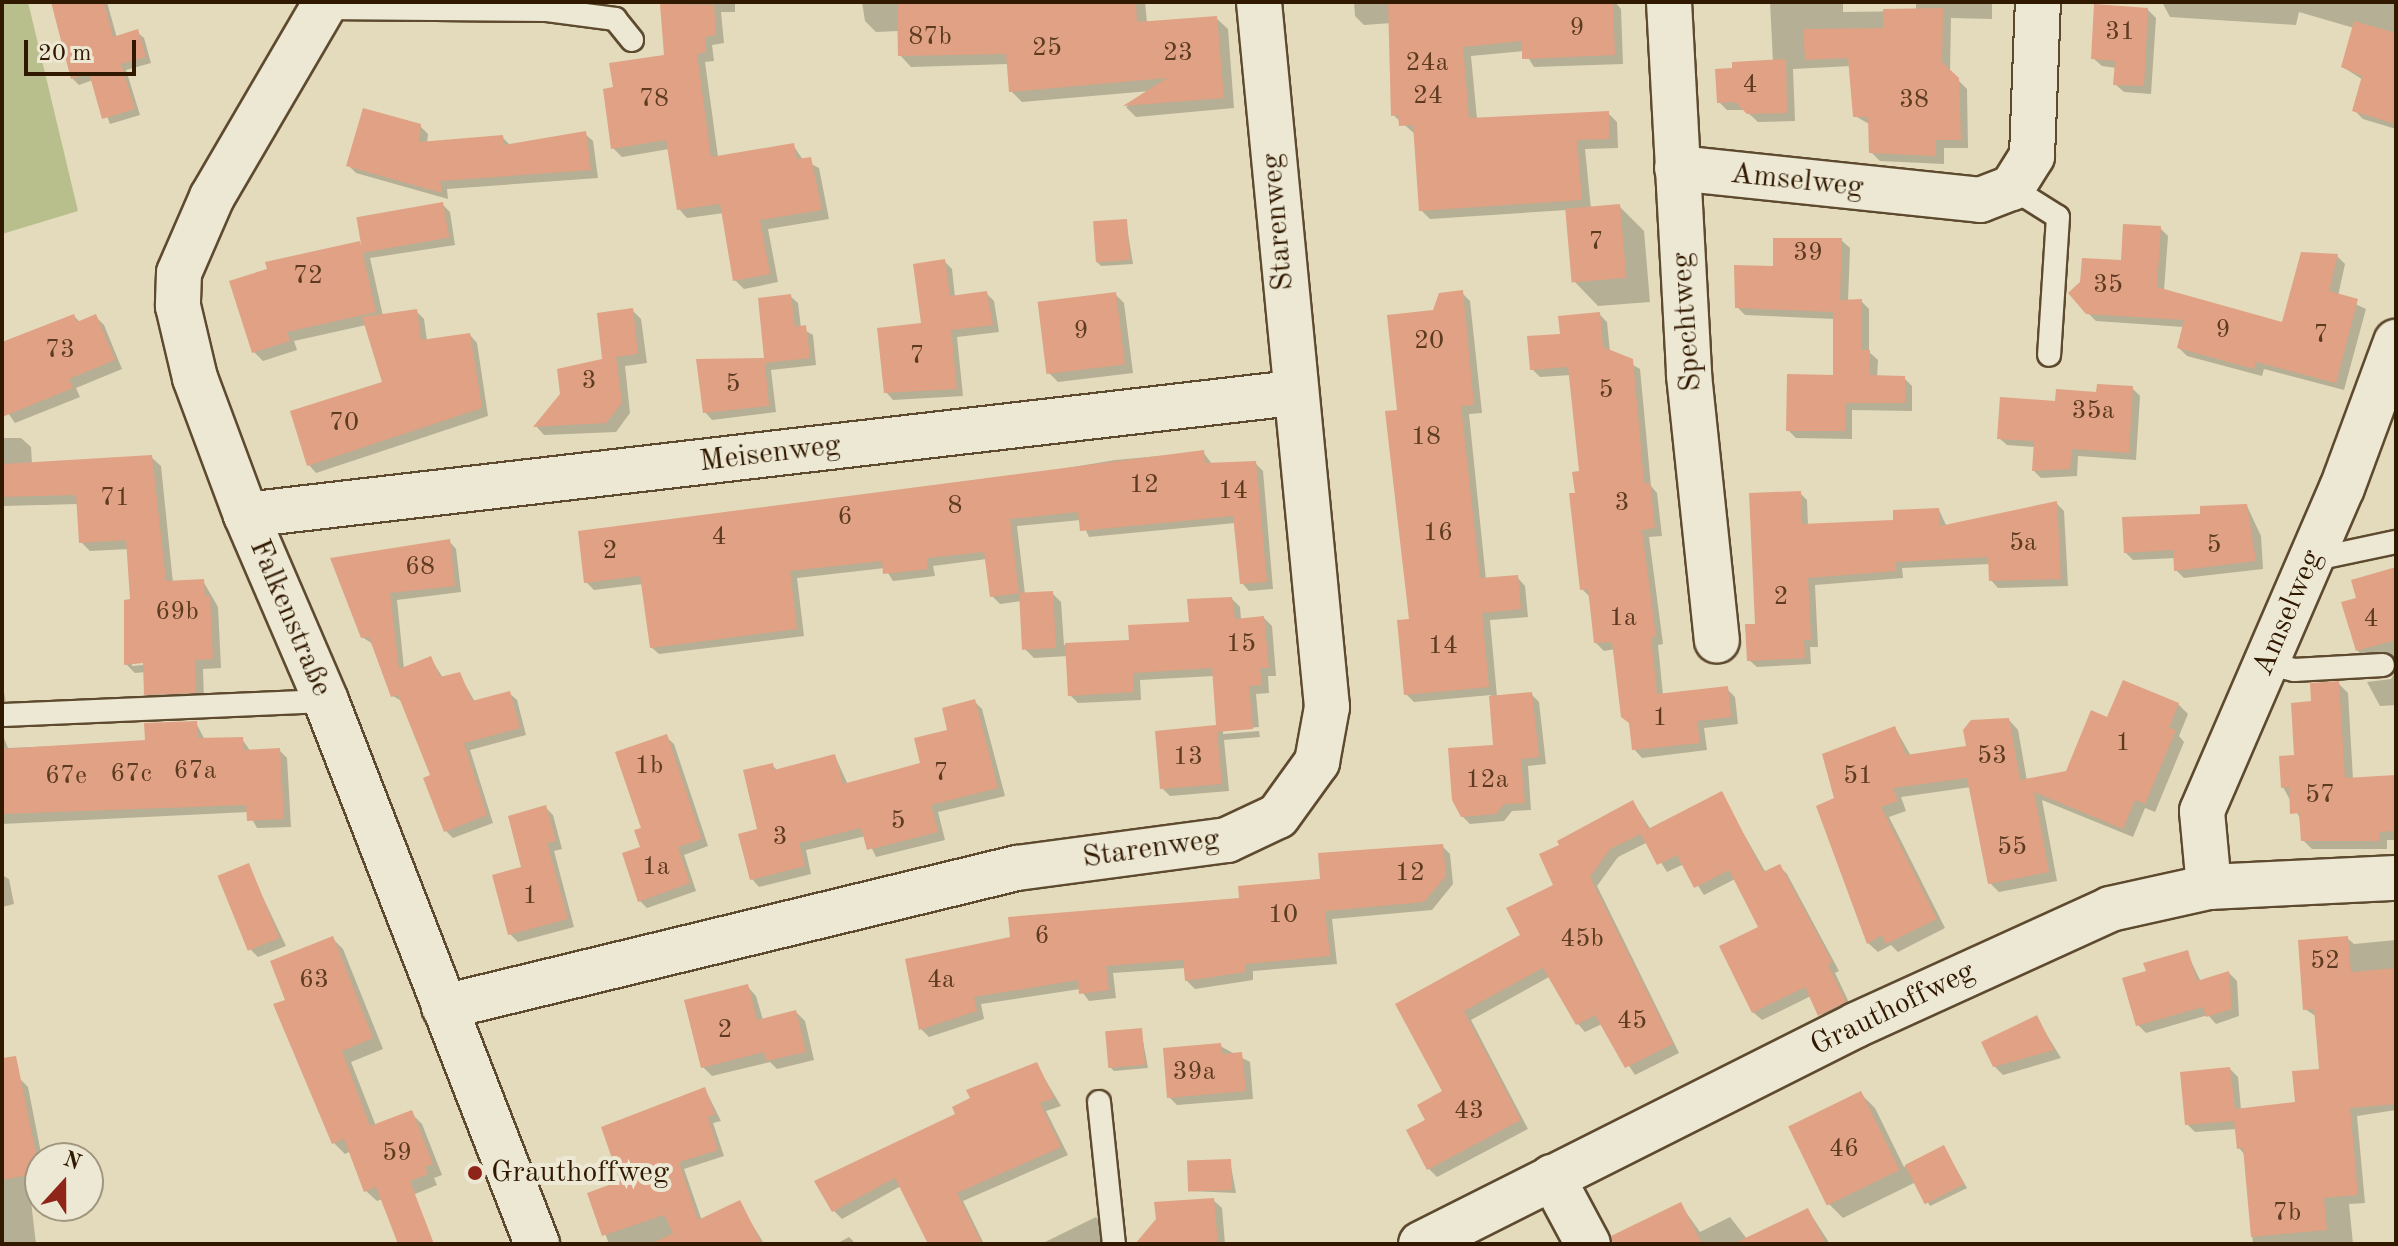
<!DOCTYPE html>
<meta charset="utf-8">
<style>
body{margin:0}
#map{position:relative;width:2398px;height:1246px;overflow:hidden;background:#e3dbbb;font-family:"Old Standard TT",serif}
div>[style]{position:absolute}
.green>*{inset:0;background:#b8bf8d}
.shadow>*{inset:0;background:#0003}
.building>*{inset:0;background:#e0a184;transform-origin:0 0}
.roads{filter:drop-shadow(2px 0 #5e4a2f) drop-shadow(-2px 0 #5e4a2f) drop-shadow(0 2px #5e4a2f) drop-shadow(0 -2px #5e4a2f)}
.lane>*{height:22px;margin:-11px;padding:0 11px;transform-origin:11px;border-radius:11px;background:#ede8d3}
.street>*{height:44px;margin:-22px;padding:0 22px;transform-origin:22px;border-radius:22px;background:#ede8d3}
.dots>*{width:22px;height:22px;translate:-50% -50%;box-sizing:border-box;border:4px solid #ede8d3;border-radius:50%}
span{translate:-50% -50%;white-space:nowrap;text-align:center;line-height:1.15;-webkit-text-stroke:8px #ede8d3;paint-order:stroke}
.number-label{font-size:26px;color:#5d3b21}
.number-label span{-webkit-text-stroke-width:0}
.street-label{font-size:30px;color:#311900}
.poi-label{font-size:30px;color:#311900}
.left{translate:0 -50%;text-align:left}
.frame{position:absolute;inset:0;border:4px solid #311900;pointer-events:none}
.north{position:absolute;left:24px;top:1142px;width:80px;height:80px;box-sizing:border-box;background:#ede8d3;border:2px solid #a2957f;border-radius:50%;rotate:21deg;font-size:22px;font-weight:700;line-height:32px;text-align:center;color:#311900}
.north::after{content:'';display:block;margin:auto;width:28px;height:36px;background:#8f2418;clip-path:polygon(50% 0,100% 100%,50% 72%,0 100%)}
.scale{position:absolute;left:24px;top:40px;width:112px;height:36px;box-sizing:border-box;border:4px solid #311900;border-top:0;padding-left:10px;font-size:24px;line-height:28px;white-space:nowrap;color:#311900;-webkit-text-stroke:6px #ede8d3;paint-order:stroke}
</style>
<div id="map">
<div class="green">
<div style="clip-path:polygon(2px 2px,28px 2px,78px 211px,2px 234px)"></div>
</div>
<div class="shadow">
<div style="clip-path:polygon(59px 2px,107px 2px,117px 38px,137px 32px,144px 38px,151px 63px,126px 70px,140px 115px,110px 124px,93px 80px,79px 85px,72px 78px)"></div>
<div style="clip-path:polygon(661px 2px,735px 2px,735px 12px,721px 12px,724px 43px,712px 45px,714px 61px,705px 62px,718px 157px,793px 145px,803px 160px,819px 168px,829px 219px,768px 229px,778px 282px,744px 289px,735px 280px,724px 213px,687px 218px,679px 209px,669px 149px,622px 157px,613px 148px,615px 89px,667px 57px)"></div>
<div style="clip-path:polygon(862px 2px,1145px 2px,1147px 23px,1216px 18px,1228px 29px,1234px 108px,1136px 117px,1126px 107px,1150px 91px,1022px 102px,1011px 91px,1009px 64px,911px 67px,900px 55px,899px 31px,876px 32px,865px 21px)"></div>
<div style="clip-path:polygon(1354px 2px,1615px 2px,1621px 9px,1623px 64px,1534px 67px,1524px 51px,1471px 56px,1477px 119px,1608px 113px,1617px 122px,1618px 148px,1585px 149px,1591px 209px,1619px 206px,1644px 231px,1650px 302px,1598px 306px,1574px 281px,1567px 210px,1430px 219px,1421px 210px,1415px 134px,1393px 115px,1392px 23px,1364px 25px,1355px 16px)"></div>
<div style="clip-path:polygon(1770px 2px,1843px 2px,1843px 12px,1916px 11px,1916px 2px,1992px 2px,1992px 19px,1951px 18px,1950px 72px,1967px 89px,1968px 148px,1944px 148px,1944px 164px,1880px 161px,1871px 152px,1871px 125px,1855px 116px,1851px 66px,1793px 69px,1795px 121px,1758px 122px,1745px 110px,1727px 110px,1719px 102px,1773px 62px)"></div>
<div style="clip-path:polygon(2162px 2px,2396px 2px,2396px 129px,2363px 119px,2355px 111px,2363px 80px,2343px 67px,2354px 28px,2299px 12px,2296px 25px,2170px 17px)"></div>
<div style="clip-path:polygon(2147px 9px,2156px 18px,2151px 94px,2124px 92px,2115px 84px,2116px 68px,2102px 66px,2093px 58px)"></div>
<div style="clip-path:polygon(420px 126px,428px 134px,427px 143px,502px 137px,511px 146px,585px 134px,593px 141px,598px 178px,447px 189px,448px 199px,356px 173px,348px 165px)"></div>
<div style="clip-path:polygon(442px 204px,450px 212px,455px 245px,370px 258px,383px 316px,416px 311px,424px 319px,427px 341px,470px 335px,477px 343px,488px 416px,316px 473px,309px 465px,385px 384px,366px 325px,294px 341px,297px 350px,263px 361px,254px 352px,359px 243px,364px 248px)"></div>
<div style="clip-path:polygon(1126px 221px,1133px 264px,1101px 266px,1097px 262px)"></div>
<div style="clip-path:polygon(2160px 228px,2168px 236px,2164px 291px,2284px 325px,2337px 256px,2345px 264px,2338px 296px,2366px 309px,2344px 390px,2264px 369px,2262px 376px,2187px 356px,2179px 348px,2184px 327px,2096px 321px,2087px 312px,2123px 262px)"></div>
<div style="clip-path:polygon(1841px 240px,1850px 248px,1848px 302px,1861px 301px,1869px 309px,1869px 352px,1878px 360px,1877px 378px,1904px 378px,1912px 386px,1912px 411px,1852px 410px,1852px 439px,1796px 438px,1788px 430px,1835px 377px,1835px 319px,1745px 315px,1737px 307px,1775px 268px)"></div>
<div style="clip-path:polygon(944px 261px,952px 269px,955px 297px,986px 293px,994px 301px,999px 332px,957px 337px,963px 396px,893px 400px,886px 392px,924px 324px)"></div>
<div style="clip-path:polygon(1462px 293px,1470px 301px,1482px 413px,1469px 414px,1486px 580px,1517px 577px,1525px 586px,1528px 617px,1490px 620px,1497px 697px,1531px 694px,1539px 702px,1546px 764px,1528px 766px,1531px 810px,1512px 811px,1504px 821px,1470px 824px,1462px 816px,1495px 747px,1491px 695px,1414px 702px,1406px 694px,1412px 621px,1399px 412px,1435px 312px)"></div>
<div style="clip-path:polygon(1115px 294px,1124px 303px,1133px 373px,1058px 382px,1049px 373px)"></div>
<div style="clip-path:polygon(790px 296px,798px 303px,801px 328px,813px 335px,816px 365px,771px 370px,776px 412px,712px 420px,705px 412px,766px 360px)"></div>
<div style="clip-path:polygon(632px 310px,641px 319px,647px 363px,625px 366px,630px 413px,616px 432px,544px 435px,536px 426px,604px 360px)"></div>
<div style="clip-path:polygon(1599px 314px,1607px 322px,1610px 352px,1640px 369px,1651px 486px,1657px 493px,1662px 536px,1649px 537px,1663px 644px,1658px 645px,1663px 695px,1727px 689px,1735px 697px,1738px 724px,1704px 728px,1707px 750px,1642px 758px,1634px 749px,1615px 649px,1604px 651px,1596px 643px,1591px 598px,1582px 589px,1581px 473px,1571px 375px,1540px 377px,1532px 369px,1562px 336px)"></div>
<div style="clip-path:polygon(74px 316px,81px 323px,96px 317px,104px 325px,122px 369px,76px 388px,80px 397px,15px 423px,2px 404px,2px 344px)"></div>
<div style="clip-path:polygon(2132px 388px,2140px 396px,2136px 460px,2078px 456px,2077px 476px,2041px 478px,2034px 471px,2035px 447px,2007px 445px,1999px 438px,2098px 394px)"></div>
<div style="clip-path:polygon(evenodd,2px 438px,21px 438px,31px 447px,32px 464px,151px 457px,161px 466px,173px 583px,203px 581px,218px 607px,221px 668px,203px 669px,204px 701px,155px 703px,146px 694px,145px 672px,135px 673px,126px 664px,132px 601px,129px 549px,90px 551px,81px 542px,78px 504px,2px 506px,2px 438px,152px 660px,153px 664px,132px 666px,132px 662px,152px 660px)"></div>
<div style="clip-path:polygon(1203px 452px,1212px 464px,1255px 463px,1263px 471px,1273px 589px,1249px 591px,1242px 583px,1235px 523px,1089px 537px,1081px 520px,1017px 526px,1025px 594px,1052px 593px,1061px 602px,1064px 645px,1131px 642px,1191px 624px,1232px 599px,1240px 607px,1241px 620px,1264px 618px,1272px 626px,1276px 676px,1268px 676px,1269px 693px,1256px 694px,1259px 727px,1223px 730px,1223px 734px,1259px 731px,1260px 737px,1224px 740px,1229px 791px,1170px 796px,1162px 788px,1218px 727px,1214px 676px,1140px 680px,1141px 700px,1078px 703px,1070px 695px,1068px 656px,1034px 658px,1025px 649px,1022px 601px,1000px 604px,992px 596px,987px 559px,933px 566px,935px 576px,893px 581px,885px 568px,797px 578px,804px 636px,659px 654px,651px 647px,643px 584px,594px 590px,586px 582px,918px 493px,1115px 460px)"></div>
<div style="clip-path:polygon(1800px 493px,1807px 500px,1808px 526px,1895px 521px,1939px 510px,1947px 527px,2057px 504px,2064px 511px,2068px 586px,1998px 588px,1991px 580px,1990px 564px,1902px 568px,1903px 578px,1815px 585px,1818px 647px,1810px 647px,1811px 664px,1757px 667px,1749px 660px,1757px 626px)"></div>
<div style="clip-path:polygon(2247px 506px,2261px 536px,2263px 569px,2184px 578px,2176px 570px,2176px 558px,2133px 560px,2125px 552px,2202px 516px)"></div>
<div style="clip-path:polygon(449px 541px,456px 549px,461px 592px,397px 600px,404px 669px,431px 659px,443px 678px,459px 674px,475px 702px,509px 693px,517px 700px,526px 735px,470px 750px,493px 823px,453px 838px,446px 831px,432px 777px,403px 702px,393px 696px,373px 644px,362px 637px,332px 559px)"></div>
<div style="clip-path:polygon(2396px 569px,2396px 661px,2367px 661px,2358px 651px,2344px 604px,2358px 600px)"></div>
<div style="clip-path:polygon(2396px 670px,2396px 705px,2380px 706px,2367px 682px,2391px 679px)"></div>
<div style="clip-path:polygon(2px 680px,7px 710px,2px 716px)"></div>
<div style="clip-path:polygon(2339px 684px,2348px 693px,2353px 779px,2396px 777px,2396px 840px,2387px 840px,2387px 849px,2312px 849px,2303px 840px,2302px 822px,2283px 787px,2313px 703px)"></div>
<div style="clip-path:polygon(974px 701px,982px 709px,1005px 796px,938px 812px,945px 840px,876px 857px,866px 836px,806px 850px,811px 874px,759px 887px,752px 879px,772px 765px,778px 771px,835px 756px,848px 785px,922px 764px)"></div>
<div style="clip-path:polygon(2178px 704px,2188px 714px,2179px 736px,2184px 742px,2155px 812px,2145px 808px,2133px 837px,2042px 800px,2057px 881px,1999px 892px,1990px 883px,1971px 787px,1901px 797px,1906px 811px,1889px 817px,1945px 928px,1898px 952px,1891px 945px,1878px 952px,1868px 943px,1836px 800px,1895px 728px,1911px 756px,1969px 748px,2009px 720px,2018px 730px,2027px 781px,2067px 773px,2108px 720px)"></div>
<div style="clip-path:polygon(196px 723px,205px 740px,242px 739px,251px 752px,279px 750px,287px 758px,291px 827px,257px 828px,248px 812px,2px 824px,2px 733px,8px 748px,147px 742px)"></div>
<div style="clip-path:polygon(666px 737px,674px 744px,708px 846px,684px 855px,696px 891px,647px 908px,640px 901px,643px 829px)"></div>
<div style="clip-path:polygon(1721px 794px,1766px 873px,1779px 866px,1787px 874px,1839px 971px,1835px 973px,1853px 1011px,1828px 1023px,1811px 996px,1762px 1020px,1753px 1012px,1760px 927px,1735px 879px,1704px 895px,1684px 864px,1667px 872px,1648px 842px,1618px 857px,1597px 886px,1679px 1053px,1635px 1075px,1602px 1024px,1585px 1032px,1577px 1023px,1551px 976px,1471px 1020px,1528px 1129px,1437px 1177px,1429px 1169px,1428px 1121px,1445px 1092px,1398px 1005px,1523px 936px,1556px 886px,1633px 802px,1651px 830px)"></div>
<div style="clip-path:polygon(546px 808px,553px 815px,562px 849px,554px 851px,574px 927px,518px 942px,510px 934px,523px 869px)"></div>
<div style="clip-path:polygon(1442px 846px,1450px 854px,1453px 884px,1432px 910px,1332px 919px,1337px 964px,1253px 971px,1253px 980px,1195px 989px,1187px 981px,1186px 968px,1113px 973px,1116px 998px,1089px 1001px,1080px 989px,981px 1004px,984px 1019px,929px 1037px,921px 1029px,907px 961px,1241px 900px)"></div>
<div style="clip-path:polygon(248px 866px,286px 946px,258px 957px,250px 949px)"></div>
<div style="clip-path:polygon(2px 875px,9px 879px,14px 904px,2px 907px)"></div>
<div style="clip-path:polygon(332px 938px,343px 949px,383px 1049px,351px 1062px,376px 1126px,411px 1113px,422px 1124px,442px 1175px,434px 1178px,437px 1185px,410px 1196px,400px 1192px,377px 1201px,366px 1191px,351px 1151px,345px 1154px,334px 1143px,287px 1001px)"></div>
<div style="clip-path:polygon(2347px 938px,2354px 944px,2396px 940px,2396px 1110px,2357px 1116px,2365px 1203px,2349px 1204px,2353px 1244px,2253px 1244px,2245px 1155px,2239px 1148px,2237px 1129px,2195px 1132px,2187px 1124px,2230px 1069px,2238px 1077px,2241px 1110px,2297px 1103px,2321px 1070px,2317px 1017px,2305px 1009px)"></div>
<div style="clip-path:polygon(2187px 953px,2201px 982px,2229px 973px,2237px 981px,2239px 1016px,2216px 1024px,2208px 1015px,2146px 1033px,2138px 1025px,2148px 973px)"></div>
<div style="clip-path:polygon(747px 986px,756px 996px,763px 1020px,796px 1012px,805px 1021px,814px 1060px,777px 1069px,770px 1062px,712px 1076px,703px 1067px)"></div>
<div style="clip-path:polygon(2036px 1017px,2061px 1058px,2003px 1075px,1994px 1066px)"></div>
<div style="clip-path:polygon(1141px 1030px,1148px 1068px,1114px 1071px,1110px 1067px)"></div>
<div style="clip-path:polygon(1220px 1046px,1250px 1062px,1253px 1099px,1177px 1105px,1169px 1097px)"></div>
<div style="clip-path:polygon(1036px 1064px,1061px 1106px,1046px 1111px,1068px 1155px,963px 1201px,984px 1244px,930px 1244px,901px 1186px,842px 1219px,834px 1211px,817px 1182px,958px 1115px)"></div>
<div style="clip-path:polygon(20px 1079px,28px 1087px,42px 1158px,40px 1182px,29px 1184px,36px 1244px,2px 1244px,2px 1080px)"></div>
<div style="clip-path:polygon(705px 1089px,721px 1121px,713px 1123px,724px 1156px,684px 1169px,702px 1221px,739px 1203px,763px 1242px,609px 1244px,590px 1194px,623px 1182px)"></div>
<div style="clip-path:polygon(1861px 1094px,1875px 1108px,1904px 1167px,1944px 1147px,1967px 1188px,1930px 1206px,1916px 1182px,1843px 1218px,1829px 1204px)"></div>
<div style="clip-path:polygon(1230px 1161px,1236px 1193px,1191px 1191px)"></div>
<div style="clip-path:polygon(1213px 1200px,1222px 1208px,1225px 1244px,1137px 1244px)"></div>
<div style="clip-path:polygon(1680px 1204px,1700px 1232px,1730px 1217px,1747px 1239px,1808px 1210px,1830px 1244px,1650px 1244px)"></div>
<div style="clip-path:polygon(1096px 1217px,1104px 1225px,1107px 1244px,1041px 1244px)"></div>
<div style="clip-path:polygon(849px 1237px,856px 1244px,836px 1244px)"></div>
</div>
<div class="building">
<div style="clip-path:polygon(51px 2px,104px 2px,113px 37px,138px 29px,146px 57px,121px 64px,135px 109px,102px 119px,89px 73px,71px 79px)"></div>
<div style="clip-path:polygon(897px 2px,1136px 2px,1137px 22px,1217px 16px,1224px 98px,1123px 106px,1167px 78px,1009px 92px,1006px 54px,898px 56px)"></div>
<div style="clip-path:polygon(1388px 2px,1613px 2px,1615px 55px,1522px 59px,1522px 41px,1463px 47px,1469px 118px,1609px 111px,1609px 139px,1577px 140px,1582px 200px,1419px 211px,1413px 125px,1399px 126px,1398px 115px,1391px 116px)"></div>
<div style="clip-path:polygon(660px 4px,714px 5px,716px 35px,705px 37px,706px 52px,697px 54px,711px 157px,794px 143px,797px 159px,811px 157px,822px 210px,760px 220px,770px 274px,733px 281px,720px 204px,677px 210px,666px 140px,611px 149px,603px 89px,613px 87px,609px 63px,664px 55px)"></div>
<div style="clip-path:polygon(2094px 4px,2148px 8px,2144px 86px,2113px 85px,2115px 61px,2091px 59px)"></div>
<div style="clip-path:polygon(1943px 8px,1942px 62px,1959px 78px,1961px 140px,1936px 140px,1936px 156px,1869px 153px,1868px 117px,1853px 117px,1848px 58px,1805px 60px,1803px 29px,1883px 28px,1883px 9px)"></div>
<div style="clip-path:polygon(2354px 21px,2396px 33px,2396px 124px,2352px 111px,2362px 76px,2341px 67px)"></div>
<div style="clip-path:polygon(1786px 59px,1787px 113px,1747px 114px,1735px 102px,1717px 103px,1715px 69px,1732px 68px,1732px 62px)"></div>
<div style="clip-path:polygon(363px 108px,421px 124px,419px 142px,503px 135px,504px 145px,586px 131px,591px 170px,440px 181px,442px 193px,346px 166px)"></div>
<div style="left:443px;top:202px;width:36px;height:88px;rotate:80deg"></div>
<div style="left:1620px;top:204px;width:74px;height:55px;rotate:85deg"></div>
<div style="left:1127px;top:219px;width:41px;height:34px;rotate:86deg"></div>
<div style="clip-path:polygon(2123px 224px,2161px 226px,2157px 287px,2282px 322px,2301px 252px,2338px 254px,2329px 291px,2358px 299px,2336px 383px,2256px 362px,2254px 369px,2177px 348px,2184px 320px,2086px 314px,2068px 293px,2080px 282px,2082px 258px,2121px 260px)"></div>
<div style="clip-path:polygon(1773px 238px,1842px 238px,1840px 300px,1862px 299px,1861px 350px,1870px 350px,1870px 375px,1905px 376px,1905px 403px,1845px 403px,1845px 431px,1786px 431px,1787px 374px,1833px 375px,1833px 312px,1735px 308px,1734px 265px,1773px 266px)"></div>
<div style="clip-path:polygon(360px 241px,376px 312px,287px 332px,290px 341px,252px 353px,229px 281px,267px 269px,265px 262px)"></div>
<div style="clip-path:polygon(945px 259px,950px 296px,987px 291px,993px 325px,951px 330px,957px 389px,884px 393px,877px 328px,921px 323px,913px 264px)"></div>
<div style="clip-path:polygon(1463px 290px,1474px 405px,1461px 406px,1480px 578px,1518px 575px,1521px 609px,1482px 613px,1489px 687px,1404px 695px,1397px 620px,1409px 619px,1385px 411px,1397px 410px,1387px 315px,1433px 310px,1439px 293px)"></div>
<div style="left:1116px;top:292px;width:73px;height:79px;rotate:83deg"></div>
<div style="clip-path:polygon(791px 294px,795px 327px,806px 325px,810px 358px,765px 363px,769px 406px,703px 413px,696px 359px,764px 358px,758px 298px)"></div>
<div style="clip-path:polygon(633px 308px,638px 354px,616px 357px,622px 403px,606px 423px,533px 427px,560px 394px,557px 369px,602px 359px,597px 313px)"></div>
<div style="clip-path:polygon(417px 309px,421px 340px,470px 333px,482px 408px,307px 466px,290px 411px,382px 382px,362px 317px)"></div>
<div style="clip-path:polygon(1600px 312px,1603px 347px,1633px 359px,1644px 483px,1650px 483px,1655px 528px,1642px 530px,1656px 637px,1651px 637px,1657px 694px,1728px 686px,1731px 717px,1697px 721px,1700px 743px,1632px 750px,1629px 723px,1621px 717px,1612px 642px,1594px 643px,1588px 589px,1580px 590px,1569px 493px,1575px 493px,1572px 472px,1579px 471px,1568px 367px,1530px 370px,1527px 336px,1560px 334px,1558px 316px)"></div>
<div style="clip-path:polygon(74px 314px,77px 322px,96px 314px,115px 360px,69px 379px,73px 388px,2px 417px,2px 342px)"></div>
<div style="clip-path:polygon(2097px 384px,2133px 386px,2129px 453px,2072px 449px,2070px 469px,2032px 471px,2034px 441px,1997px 439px,2000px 397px,2055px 401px,2056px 389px,2096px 392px)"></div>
<div style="clip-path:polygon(1204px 450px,1205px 463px,1256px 461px,1267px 582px,1240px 584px,1233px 516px,1080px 531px,1078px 512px,1010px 519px,1019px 593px,990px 597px,984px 552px,927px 558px,928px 569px,883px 574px,882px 561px,790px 571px,797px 629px,650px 648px,640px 576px,584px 583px,578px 531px)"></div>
<div style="clip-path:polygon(152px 455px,166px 581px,204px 579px,205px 596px,210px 596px,213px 659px,195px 660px,196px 693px,144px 695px,143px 663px,124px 665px,124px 600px,130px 599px,126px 540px,79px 543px,76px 495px,2px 497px,2px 464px)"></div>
<div style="clip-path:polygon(1801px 491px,1802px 524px,1893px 520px,1893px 510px,1939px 508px,1940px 526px,2057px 501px,2061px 579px,1989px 581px,1988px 557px,1896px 562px,1896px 571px,1808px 578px,1811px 640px,1804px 640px,1805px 658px,1747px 661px,1745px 624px,1755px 624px,1749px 493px)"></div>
<div style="clip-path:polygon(2247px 504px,2256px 561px,2174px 571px,2173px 550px,2124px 553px,2122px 517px,2200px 514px,2200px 506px)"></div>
<div style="clip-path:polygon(450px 539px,455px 586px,390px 593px,399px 669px,431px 656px,440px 677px,460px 672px,472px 701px,510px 691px,520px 728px,464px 743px,487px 815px,444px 832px,423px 778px,430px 775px,398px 695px,391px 697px,369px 637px,361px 638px,330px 558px)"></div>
<div style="clip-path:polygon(2396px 567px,2396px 640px,2356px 651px,2341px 602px,2356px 598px,2351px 580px)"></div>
<div style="left:1053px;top:591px;width:57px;height:34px;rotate:87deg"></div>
<div style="clip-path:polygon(1232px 597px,1235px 619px,1264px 616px,1269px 668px,1260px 668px,1262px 685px,1249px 686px,1253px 729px,1217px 732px,1222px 784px,1160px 789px,1155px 731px,1216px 725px,1212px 668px,1133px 673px,1134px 692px,1068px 696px,1065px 643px,1129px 640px,1128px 625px,1189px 622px,1187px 599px)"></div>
<div style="clip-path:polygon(2123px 680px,2179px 703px,2169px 728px,2176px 730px,2145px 804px,2135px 800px,2123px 829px,2034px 792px,2049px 872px,1988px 884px,1967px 778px,1893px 788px,1898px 801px,1881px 807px,1937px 919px,1886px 944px,1882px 935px,1867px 944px,1816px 806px,1834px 798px,1822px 754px,1895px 726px,1906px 755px,1966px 746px,1963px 730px,1971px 720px,2009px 718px,2020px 780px,2066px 771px,2091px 710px,2107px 717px)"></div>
<div style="clip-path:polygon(2339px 681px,2345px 778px,2396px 775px,2396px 831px,2379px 832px,2379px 841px,2301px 841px,2299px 813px,2290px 814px,2289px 787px,2281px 788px,2279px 756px,2294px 755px,2291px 703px,2311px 701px,2310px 683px)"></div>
<div style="clip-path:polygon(1532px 692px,1539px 757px,1521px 759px,1525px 803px,1504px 804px,1496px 814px,1461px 817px,1452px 800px,1448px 748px,1493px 745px,1489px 696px)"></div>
<div style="clip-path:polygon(975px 699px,998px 788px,931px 805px,938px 832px,867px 850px,861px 828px,799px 843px,805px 866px,750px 880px,738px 834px,757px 829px,743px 770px,773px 763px,774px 770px,835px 754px,843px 784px,920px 763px,914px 738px,947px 730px,942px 708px)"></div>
<div style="clip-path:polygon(197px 721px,198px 738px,243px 737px,244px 750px,280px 748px,284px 819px,247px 821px,246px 805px,2px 814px,2px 749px,145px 740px,144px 723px)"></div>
<div style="clip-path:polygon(667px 734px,702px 839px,678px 847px,690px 883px,638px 902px,622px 853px,640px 847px,634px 830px,641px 828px,615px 752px)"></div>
<div style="clip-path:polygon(1722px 791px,1763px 872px,1780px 864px,1832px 962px,1828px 965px,1846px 1002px,1818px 1016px,1805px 987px,1752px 1013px,1719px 946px,1758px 927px,1729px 870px,1694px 888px,1677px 855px,1657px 865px,1641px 834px,1610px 849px,1590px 877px,1673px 1044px,1625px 1068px,1595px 1015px,1576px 1025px,1543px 968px,1464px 1011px,1521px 1120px,1427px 1170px,1406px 1130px,1425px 1120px,1417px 1105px,1442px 1091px,1395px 1004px,1520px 935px,1506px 908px,1553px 885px,1539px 854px,1559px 845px,1557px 841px,1633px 800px,1648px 829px)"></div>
<div style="clip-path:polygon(546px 805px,556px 841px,547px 843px,568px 919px,508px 935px,492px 875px,521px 867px,508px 816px)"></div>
<div style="clip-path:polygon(1443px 844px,1446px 876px,1424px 902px,1325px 911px,1330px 956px,1245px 964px,1246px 972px,1185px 981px,1183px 960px,1106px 966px,1109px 990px,1079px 994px,1078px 980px,974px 997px,977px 1011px,919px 1030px,905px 959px,1010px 937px,1008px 917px,1239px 898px,1238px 886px,1320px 879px,1318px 853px)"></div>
<div style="left:249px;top:863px;width:81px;height:34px;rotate:68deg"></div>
<div style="clip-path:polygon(333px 936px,373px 1038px,342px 1051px,370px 1126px,412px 1110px,433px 1164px,425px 1167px,428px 1174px,410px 1181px,434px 1244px,398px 1244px,376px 1187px,364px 1192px,344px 1139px,332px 1144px,273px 1004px,285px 1000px,270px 961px)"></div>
<div style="clip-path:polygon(2348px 936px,2351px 972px,2396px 968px,2396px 1104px,2350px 1108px,2358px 1195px,2324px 1198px,2327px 1230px,2251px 1237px,2243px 1148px,2237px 1149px,2234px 1121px,2185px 1125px,2180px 1072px,2230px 1067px,2235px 1109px,2295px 1102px,2292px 1071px,2319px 1069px,2314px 1009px,2303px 1010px,2298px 940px)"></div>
<div style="clip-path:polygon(2188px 950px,2197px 981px,2229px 971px,2232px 1009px,2206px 1017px,2203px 1007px,2136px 1026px,2122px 978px,2146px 971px,2143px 963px)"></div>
<div style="clip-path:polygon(748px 984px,757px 1020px,796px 1010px,806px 1052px,766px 1061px,764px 1052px,701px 1068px,684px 1000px)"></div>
<div style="clip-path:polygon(2037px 1015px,2054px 1050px,1993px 1067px,1981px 1042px)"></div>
<div style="left:1142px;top:1028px;width:37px;height:37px;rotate:85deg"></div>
<div style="clip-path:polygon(1221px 1043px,1222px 1054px,1242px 1052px,1246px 1091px,1167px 1098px,1163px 1048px)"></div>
<div style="clip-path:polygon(16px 1056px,40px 1173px,2px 1180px,2px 1058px)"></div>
<div style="clip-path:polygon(1037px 1062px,1054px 1098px,1040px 1103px,1061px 1147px,957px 1193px,982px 1244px,928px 1244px,895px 1178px,832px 1212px,814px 1181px,955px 1114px,952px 1107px,970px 1098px,966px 1090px)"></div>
<div style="clip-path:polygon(705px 1087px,715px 1114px,708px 1117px,718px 1150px,679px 1162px,698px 1220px,740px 1200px,762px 1244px,651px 1244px,673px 1233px,664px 1215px,602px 1236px,587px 1193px,620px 1181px,601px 1127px)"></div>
<div style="left:1861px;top:1091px;width:88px;height:81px;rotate:64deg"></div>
<div style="left:1944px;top:1145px;width:44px;height:44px;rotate:63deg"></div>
<div style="left:1231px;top:1159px;width:31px;height:44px;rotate:88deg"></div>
<div style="clip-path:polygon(1214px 1198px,1218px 1244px,1135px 1244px,1156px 1219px,1154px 1202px)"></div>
<div style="clip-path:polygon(1681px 1202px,1702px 1244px,1613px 1244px,1611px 1236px)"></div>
<div style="clip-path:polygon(1808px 1208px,1826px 1244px,1733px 1244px)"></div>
</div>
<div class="roads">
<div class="lane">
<div style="left:323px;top:8px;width:224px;rotate:0.5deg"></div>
<div style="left:547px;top:10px;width:69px;rotate:7.5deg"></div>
<div style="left:615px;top:19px;width:27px;rotate:51deg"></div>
<div style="left:2012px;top:188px;width:54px;rotate:32.2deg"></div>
<div style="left:2058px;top:217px;width:138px;rotate:93.7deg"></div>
<div style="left:2311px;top:560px;width:87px;rotate:-12deg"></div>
<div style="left:2266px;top:663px;width:29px;rotate:14deg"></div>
<div style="left:2294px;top:670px;width:89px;rotate:-3.2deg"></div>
<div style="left:2px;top:715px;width:324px;rotate:-2.5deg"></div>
<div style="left:1099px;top:1102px;width:143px;rotate:84deg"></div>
</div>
<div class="street">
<div style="left:326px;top:2px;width:226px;rotate:120.3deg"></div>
<div style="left:212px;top:197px;width:83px;rotate:113.5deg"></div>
<div style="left:179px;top:273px;width:33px;rotate:92deg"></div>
<div style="left:178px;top:306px;width:74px;rotate:76.7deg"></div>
<div style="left:195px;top:378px;width:146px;rotate:69.6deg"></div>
<div style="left:246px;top:515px;width:202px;rotate:66.7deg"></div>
<div style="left:326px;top:701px;width:583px;rotate:68.76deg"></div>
<div style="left:1669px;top:2px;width:374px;rotate:86.9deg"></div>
<div style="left:1689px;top:375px;width:267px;rotate:84deg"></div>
<div style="left:1677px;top:168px;width:305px;rotate:6deg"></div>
<div style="left:1980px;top:200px;width:34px;rotate:-21deg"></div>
<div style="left:2012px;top:188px;width:38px;rotate:-58deg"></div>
<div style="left:2032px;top:156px;width:154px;rotate:-87.8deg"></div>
<div style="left:246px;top:515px;width:1054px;rotate:-6.65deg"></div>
<div style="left:2209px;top:887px;width:76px;rotate:-95.3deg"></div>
<div style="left:2202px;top:811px;width:352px;rotate:-66.6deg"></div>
<div style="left:2342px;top:488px;width:156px;rotate:-69.7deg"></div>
<div style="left:444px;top:1007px;width:590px;rotate:-13.64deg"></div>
<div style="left:1017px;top:868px;width:212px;rotate:-7.6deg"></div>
<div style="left:1227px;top:840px;width:56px;rotate:-25.2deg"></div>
<div style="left:1278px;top:816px;width:67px;rotate:-54.2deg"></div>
<div style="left:1317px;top:762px;width:56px;rotate:-79.7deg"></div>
<div style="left:1327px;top:707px;width:708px;rotate:-95.51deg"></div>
<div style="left:1552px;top:1177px;width:76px;rotate:61.8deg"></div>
<div style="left:1421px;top:1244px;width:487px;rotate:-26.7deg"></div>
<div style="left:1856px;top:1025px;width:279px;rotate:-24.5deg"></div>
<div style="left:2110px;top:909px;width:101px;rotate:-12.5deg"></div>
<div style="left:2209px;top:887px;width:187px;rotate:-2.8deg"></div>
</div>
</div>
<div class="dots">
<div style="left:475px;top:1173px;background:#8f2418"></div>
</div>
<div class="number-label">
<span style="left:1577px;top:29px">9</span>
<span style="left:2120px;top:33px">31</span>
<span style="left:930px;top:38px">87b</span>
<span style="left:1047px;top:49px">25</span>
<span style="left:1178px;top:54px">23</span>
<span style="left:1427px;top:64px">24a</span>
<span style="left:1750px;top:86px">4</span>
<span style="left:1428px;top:97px">24</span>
<span style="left:654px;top:100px">78</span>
<span style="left:1914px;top:101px">38</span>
<span style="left:1596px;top:243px">7</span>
<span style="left:1808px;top:254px">39</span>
<span style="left:308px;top:277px">72</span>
<span style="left:2108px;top:286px">35</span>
<span style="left:2223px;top:331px">9</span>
<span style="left:1081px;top:332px">9</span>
<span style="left:2321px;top:336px">7</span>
<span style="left:1429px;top:342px">20</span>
<span style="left:60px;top:351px">73</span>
<span style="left:917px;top:357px">7</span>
<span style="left:589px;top:382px">3</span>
<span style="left:733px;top:385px">5</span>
<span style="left:1606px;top:391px">5</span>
<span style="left:2093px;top:412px">35a</span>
<span style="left:344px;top:424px">70</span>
<span style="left:1426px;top:438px">18</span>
<span style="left:1144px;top:486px">12</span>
<span style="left:1233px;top:492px">14</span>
<span style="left:115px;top:499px">71</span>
<span style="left:1622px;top:504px">3</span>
<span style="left:955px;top:507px">8</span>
<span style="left:845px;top:518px">6</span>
<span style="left:1438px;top:534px">16</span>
<span style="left:719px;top:538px">4</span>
<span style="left:2023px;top:544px">5a</span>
<span style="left:2214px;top:546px">5</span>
<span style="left:610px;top:552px">2</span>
<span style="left:420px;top:568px">68</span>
<span style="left:1781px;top:598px">2</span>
<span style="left:177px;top:613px">69b</span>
<span style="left:1623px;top:619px">1a</span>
<span style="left:2371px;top:620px">4</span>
<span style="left:1241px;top:645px">15</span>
<span style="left:1443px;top:647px">14</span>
<span style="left:1660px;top:719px">1</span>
<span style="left:2123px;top:744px">1</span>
<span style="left:1992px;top:757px">53</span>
<span style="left:1188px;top:758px">13</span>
<span style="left:649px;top:767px">1b</span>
<span style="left:195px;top:772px">67a</span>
<span style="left:941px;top:774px">7</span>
<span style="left:131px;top:775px">67c</span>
<span style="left:66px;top:777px">67e</span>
<span style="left:1858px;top:777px">51</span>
<span style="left:1487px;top:781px">12a</span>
<span style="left:2320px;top:796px">57</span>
<span style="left:898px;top:822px">5</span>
<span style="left:780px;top:838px">3</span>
<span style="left:2012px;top:848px">55</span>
<span style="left:656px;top:868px">1a</span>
<span style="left:1410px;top:874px">12</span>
<span style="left:530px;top:897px">1</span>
<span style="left:1283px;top:916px">10</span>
<span style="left:1042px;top:937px">6</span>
<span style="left:1582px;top:940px">45b</span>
<span style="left:2325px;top:962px">52</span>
<span style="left:314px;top:981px">63</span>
<span style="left:941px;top:981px">4a</span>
<span style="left:1632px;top:1022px">45</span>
<span style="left:725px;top:1031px">2</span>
<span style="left:1194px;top:1073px">39a</span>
<span style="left:1469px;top:1112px">43</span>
<span style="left:1844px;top:1150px">46</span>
<span style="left:397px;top:1154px">59</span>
<span style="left:2287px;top:1214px">7b</span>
</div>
<div class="street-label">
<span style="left:1797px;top:181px;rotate:6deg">Amselweg</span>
<span style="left:1278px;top:222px;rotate:-95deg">Starenweg</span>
<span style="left:1687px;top:322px;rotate:-94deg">Spechtweg</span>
<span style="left:770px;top:454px;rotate:-7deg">Meisenweg</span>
<span style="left:2288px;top:613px;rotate:-67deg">Amselweg</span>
<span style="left:290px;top:618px;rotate:67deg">Falkenstraße</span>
<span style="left:1151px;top:849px;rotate:-8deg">Starenweg</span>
<span style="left:1893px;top:1009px;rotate:-26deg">Grauthoffweg</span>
</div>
<div class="poi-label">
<span class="left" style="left:491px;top:1173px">Grauthoffweg</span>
</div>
<div class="frame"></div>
<div class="north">N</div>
<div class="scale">20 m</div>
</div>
